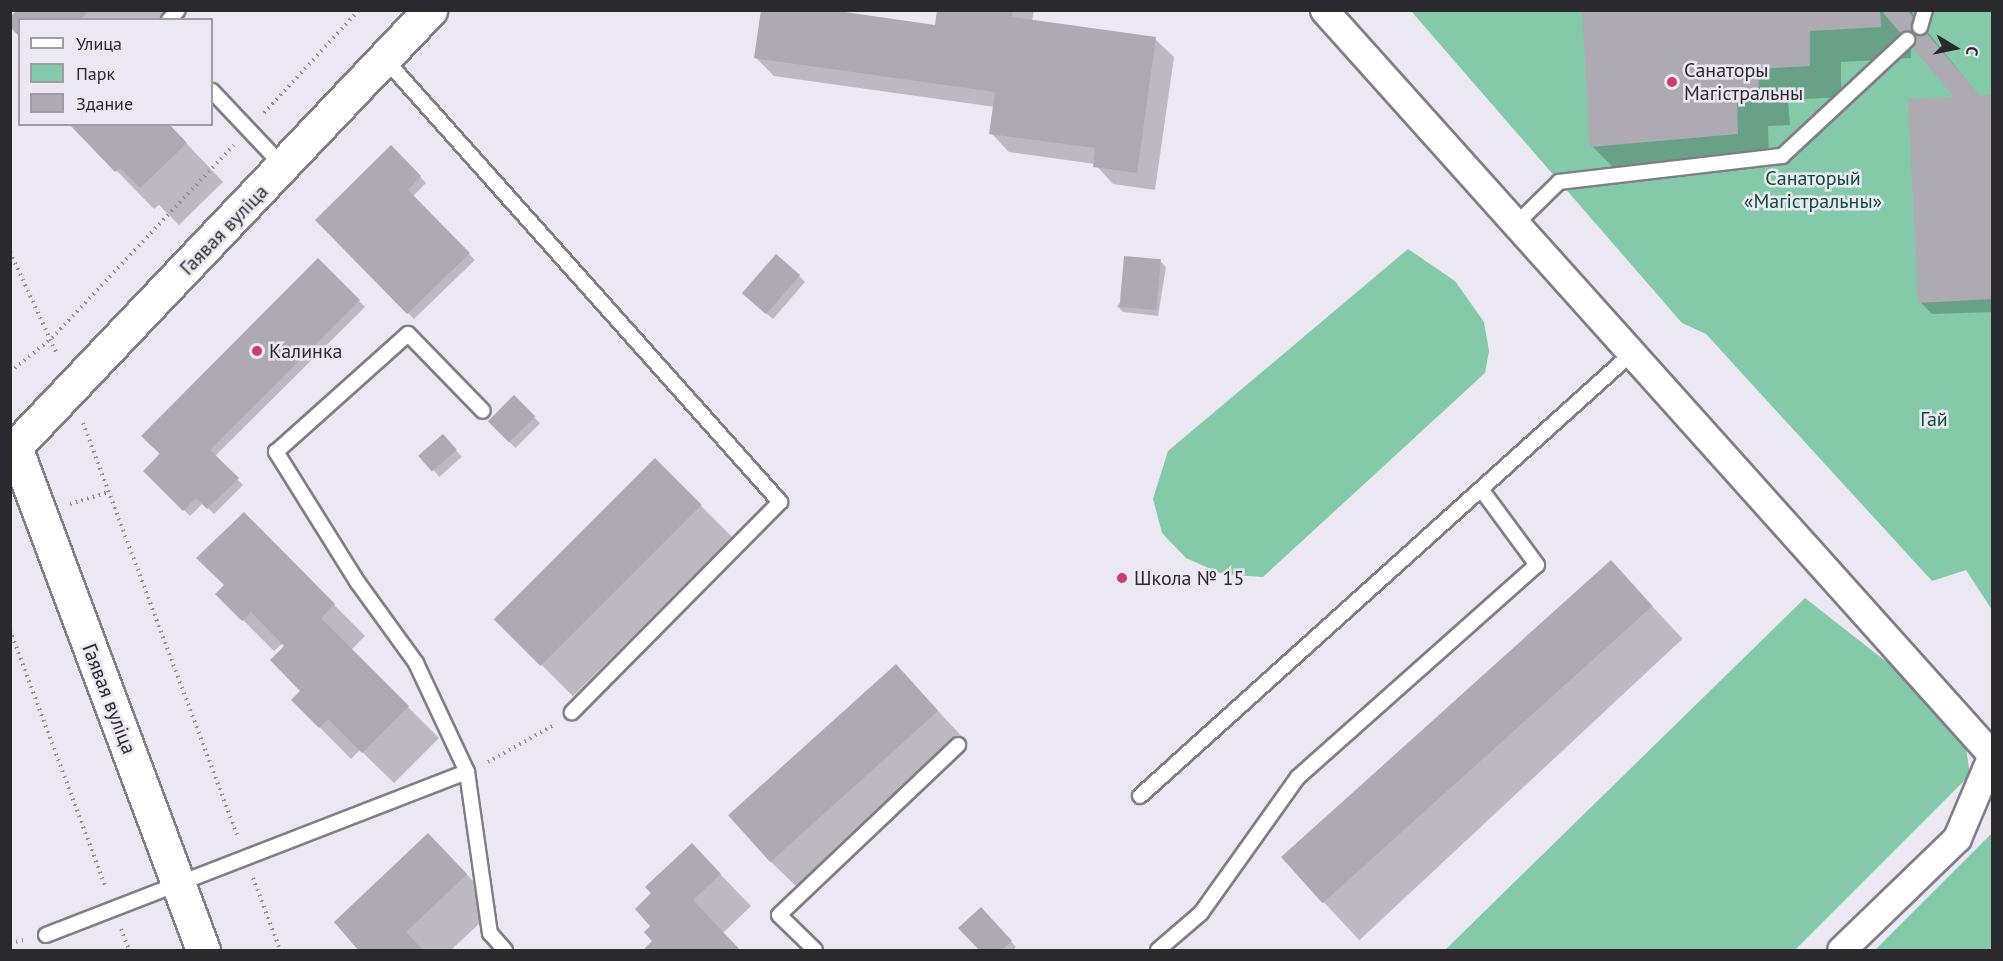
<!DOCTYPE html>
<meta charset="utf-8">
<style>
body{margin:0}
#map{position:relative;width:2003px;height:961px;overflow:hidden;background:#ece8f3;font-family:"PT Sans",sans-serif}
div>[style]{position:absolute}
.green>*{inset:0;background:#84caa8}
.shadow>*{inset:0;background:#0003;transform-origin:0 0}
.building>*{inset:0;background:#adaab4;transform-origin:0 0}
.path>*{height:4px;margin-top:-2px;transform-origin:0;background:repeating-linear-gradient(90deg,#95929a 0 1.5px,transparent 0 6px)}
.roads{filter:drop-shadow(2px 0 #807e87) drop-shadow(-2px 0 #807e87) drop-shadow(0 2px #807e87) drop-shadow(0 -2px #807e87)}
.lane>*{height:14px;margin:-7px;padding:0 7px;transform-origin:7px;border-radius:7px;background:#fff}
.street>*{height:27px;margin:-13.5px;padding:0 13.5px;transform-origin:13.5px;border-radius:13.5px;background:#fff}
.secondary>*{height:33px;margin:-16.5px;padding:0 16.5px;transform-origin:16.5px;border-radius:16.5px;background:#fff}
.dots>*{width:16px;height:16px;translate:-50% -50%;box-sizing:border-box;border:3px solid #ece8f3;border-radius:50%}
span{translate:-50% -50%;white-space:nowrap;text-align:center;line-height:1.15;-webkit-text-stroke:5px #ece8f3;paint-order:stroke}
.poi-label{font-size:20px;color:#2a292d}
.left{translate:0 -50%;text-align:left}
.park-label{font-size:20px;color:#0b4e35}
.street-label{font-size:20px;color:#2a292d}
.frame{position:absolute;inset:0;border:12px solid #2a292d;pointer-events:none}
.legend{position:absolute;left:18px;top:18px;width:195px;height:108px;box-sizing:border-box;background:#ece8f3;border:2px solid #9e9ca4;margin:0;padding:8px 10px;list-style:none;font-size:18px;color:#2a292d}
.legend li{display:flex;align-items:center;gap:12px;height:30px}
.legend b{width:30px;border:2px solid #9e9ca4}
.north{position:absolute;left:1925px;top:18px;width:60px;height:60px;-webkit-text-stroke:4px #ece8f3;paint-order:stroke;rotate:100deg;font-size:16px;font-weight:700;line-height:24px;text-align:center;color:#2a292d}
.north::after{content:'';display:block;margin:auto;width:21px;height:27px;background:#2a292d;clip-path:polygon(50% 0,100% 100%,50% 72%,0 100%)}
</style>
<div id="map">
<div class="green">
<div style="clip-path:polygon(1411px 11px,1992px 11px,1992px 610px,1966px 570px,1932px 581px,1706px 334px,1682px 323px)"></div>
<div style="clip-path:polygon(1408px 249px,1455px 281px,1484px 322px,1489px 351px,1485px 373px,1263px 577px,1222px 574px,1186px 558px,1162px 533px,1153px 499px,1168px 451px)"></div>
<div style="clip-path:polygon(1805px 598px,1962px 721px,1970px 775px,1795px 950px,1445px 950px)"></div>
<div style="clip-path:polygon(1992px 833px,1992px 950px,1875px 950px)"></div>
</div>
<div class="shadow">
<div style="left:19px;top:10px;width:148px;height:10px"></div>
<div style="clip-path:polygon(762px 10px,845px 10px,844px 14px,936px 27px,939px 10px,1034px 10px,1032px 21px,1155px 39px,1174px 57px,1155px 190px,1113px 184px,1095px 164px,1009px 152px,991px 133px,995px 107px,774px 76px,756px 58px)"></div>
<div style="clip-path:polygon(1584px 10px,1910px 10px,1980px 97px,1992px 97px,1992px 312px,1932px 314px,1920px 302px,1957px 98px,1911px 43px,1911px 58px,1841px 62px,1841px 97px,1788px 100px,1790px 125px,1768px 126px,1769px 165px,1623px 177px,1592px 146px)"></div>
<div style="clip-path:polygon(71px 124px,168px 124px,223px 182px,179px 225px,159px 205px,154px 209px)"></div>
<div style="clip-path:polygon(391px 147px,426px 183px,412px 197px,475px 260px,414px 319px,317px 220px)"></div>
<div style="clip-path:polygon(318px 260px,365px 307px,215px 456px,243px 485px,214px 514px,203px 503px,190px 516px,145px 471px)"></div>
<div style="clip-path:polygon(1160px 261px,1166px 267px,1158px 316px,1123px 312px,1117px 306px)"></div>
<div style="clip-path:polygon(799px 276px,805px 282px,773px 319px,750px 299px)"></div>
<div style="left:514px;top:397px;width:37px;height:35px;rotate:45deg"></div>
<div style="left:443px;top:436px;width:28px;height:30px;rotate:48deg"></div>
<div style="left:655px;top:460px;width:109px;height:225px;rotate:45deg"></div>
<div style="clip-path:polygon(244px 514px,365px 636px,351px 650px,439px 738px,394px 783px,360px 750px,351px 759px,293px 700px,303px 691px,286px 646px,283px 643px,274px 651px,243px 620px,226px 585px)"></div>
<div style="left:1611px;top:562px;width:105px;height:442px;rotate:47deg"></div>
<div style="clip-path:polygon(896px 666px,968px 743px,802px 892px,770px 861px)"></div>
<div style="clip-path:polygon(692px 845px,751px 906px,723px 933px,740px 950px,645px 950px,654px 942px,653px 893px)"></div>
<div style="clip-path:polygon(459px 866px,497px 907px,451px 950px,360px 950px)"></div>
<div style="clip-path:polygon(981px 909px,1016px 947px,1013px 950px,982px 950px,960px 928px)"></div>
</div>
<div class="building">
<div style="clip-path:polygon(17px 10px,90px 10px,80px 20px,20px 20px,20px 37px,10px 27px,10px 17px)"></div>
<div style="clip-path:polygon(761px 10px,831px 10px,935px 25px,937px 10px,1013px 10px,1012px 17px,1156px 37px,1137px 173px,1093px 167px,1095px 148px,989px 134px,995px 92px,754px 58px)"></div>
<div style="clip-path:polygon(1582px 10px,1880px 10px,1881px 27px,1810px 31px,1810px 66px,1758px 69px,1759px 94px,1737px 96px,1738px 134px,1590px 147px)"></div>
<div style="clip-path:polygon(1881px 10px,1907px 10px,1980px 96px,1992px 95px,1992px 299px,1918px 303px,1908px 99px,1954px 97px)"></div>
<div style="clip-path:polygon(69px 124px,169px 124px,187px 143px,140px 188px,120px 168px,115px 172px)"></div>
<div style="clip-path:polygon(391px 145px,421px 176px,408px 190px,470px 253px,407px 314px,315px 220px)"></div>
<div style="left:776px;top:254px;width:32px;height:52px;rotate:41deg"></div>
<div style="left:1124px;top:256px;width:37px;height:51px;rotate:5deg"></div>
<div style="clip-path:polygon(318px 258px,360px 300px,210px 450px,239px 478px,207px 509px,196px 498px,183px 511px,143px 471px,160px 454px,141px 436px)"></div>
<div style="left:514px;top:395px;width:30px;height:37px;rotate:45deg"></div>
<div style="left:443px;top:434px;width:21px;height:33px;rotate:49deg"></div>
<div style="left:655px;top:458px;width:66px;height:228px;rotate:45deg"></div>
<div style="clip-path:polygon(244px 512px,335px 604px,321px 618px,409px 706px,362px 753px,328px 719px,319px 728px,291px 700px,300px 691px,270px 660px,284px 646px,251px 612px,242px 621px,215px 594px,224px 585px,196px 558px)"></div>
<div style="left:1611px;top:560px;width:62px;height:444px;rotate:48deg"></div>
<div style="left:896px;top:664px;width:63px;height:226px;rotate:48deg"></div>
<div style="clip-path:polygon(428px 833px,467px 874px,406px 932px,423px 950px,358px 950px,334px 922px)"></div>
<div style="clip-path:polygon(692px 843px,721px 874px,693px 900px,740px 950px,643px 950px,652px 941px,644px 932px,650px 926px,635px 909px,651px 893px,645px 887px)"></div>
<div style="clip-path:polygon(981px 907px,1012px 941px,1001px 950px,979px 950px,958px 928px)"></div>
</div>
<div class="path">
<div style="left:264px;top:113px;width:140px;rotate:-47.3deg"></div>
<div style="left:10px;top:252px;width:112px;rotate:65.3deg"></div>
<div style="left:10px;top:372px;width:54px;rotate:-39deg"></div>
<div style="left:52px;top:338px;width:265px;rotate:-46.7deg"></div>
<div style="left:83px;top:423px;width:442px;rotate:69.5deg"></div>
<div style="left:70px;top:504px;width:41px;rotate:-17.1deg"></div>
<div style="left:10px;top:630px;width:275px;rotate:69.6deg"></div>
<div style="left:488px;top:762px;width:76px;rotate:-29.3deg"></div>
<div style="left:253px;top:878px;width:77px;rotate:69.4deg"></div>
<div style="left:121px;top:929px;width:22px;rotate:69deg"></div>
<div style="left:10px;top:943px;width:14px;rotate:-12deg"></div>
</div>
<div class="roads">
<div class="lane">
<div style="left:169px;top:20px;width:13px;rotate:-48deg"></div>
<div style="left:1920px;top:27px;width:18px;rotate:-74deg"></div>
<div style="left:384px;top:58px;width:595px;rotate:48.27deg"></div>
<div style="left:780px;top:502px;width:296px;rotate:134.7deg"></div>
<div style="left:212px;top:91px;width:102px;rotate:46.6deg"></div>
<div style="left:1516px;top:224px;width:60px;rotate:-44.3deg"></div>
<div style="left:1559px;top:182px;width:225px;rotate:-6.7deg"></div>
<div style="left:1782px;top:156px;width:171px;rotate:-42.9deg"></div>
<div style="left:467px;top:772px;width:120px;rotate:-115.1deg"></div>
<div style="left:416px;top:663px;width:99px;rotate:-125.9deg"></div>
<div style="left:358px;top:583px;width:155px;rotate:-122deg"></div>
<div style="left:276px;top:452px;width:177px;rotate:-41.8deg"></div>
<div style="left:408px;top:334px;width:107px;rotate:45.8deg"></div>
<div style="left:1140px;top:796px;width:662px;rotate:-42deg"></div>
<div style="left:46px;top:935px;width:451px;rotate:-21.2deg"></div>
<div style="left:467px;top:772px;width:163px;rotate:81.9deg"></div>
<div style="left:490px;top:933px;width:23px;rotate:49deg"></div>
<div style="left:815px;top:950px;width:50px;rotate:-135.8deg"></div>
<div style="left:779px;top:915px;width:247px;rotate:-43.5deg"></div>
<div style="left:1158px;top:950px;width:57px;rotate:-40.7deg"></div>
<div style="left:1201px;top:913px;width:167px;rotate:-54.5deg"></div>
<div style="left:1298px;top:777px;width:319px;rotate:-41.6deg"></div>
<div style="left:1537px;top:565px;width:94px;rotate:-126.4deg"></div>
</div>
<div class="street">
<div style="left:1324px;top:10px;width:1001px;rotate:48.12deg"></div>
<div style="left:1992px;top:755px;width:90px;rotate:112.9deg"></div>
<div style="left:1957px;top:838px;width:161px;rotate:136deg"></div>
</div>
<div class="secondary">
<div style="left:203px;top:950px;width:537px;rotate:-110.49deg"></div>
<div style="left:15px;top:447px;width:603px;rotate:-46.48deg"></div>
</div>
</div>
<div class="dots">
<div style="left:1672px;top:82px;background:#ca3d6c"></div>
<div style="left:257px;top:351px;background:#ca3d6c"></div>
<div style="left:1122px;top:578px;background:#ca3d6c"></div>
</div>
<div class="poi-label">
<span class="left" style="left:1684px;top:82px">Санаторы<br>Магістральны</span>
<span class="left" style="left:269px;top:351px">Калинка</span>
<span class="left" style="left:1134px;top:578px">Школа № 15</span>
</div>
<div class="park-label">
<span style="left:1813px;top:190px">Санаторый<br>«Магістральны»</span>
<span style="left:1934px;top:419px">Гай</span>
</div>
<div class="street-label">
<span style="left:224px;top:230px;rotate:-46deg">Гаявая вуліца</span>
<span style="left:109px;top:699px;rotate:69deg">Гаявая вуліца</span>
</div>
<div class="frame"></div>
<ul class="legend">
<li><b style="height:8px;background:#fff"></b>Улица</li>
<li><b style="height:16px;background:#84caa8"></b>Парк</li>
<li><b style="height:16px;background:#adaab4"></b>Здание</li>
</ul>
<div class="north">С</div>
</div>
